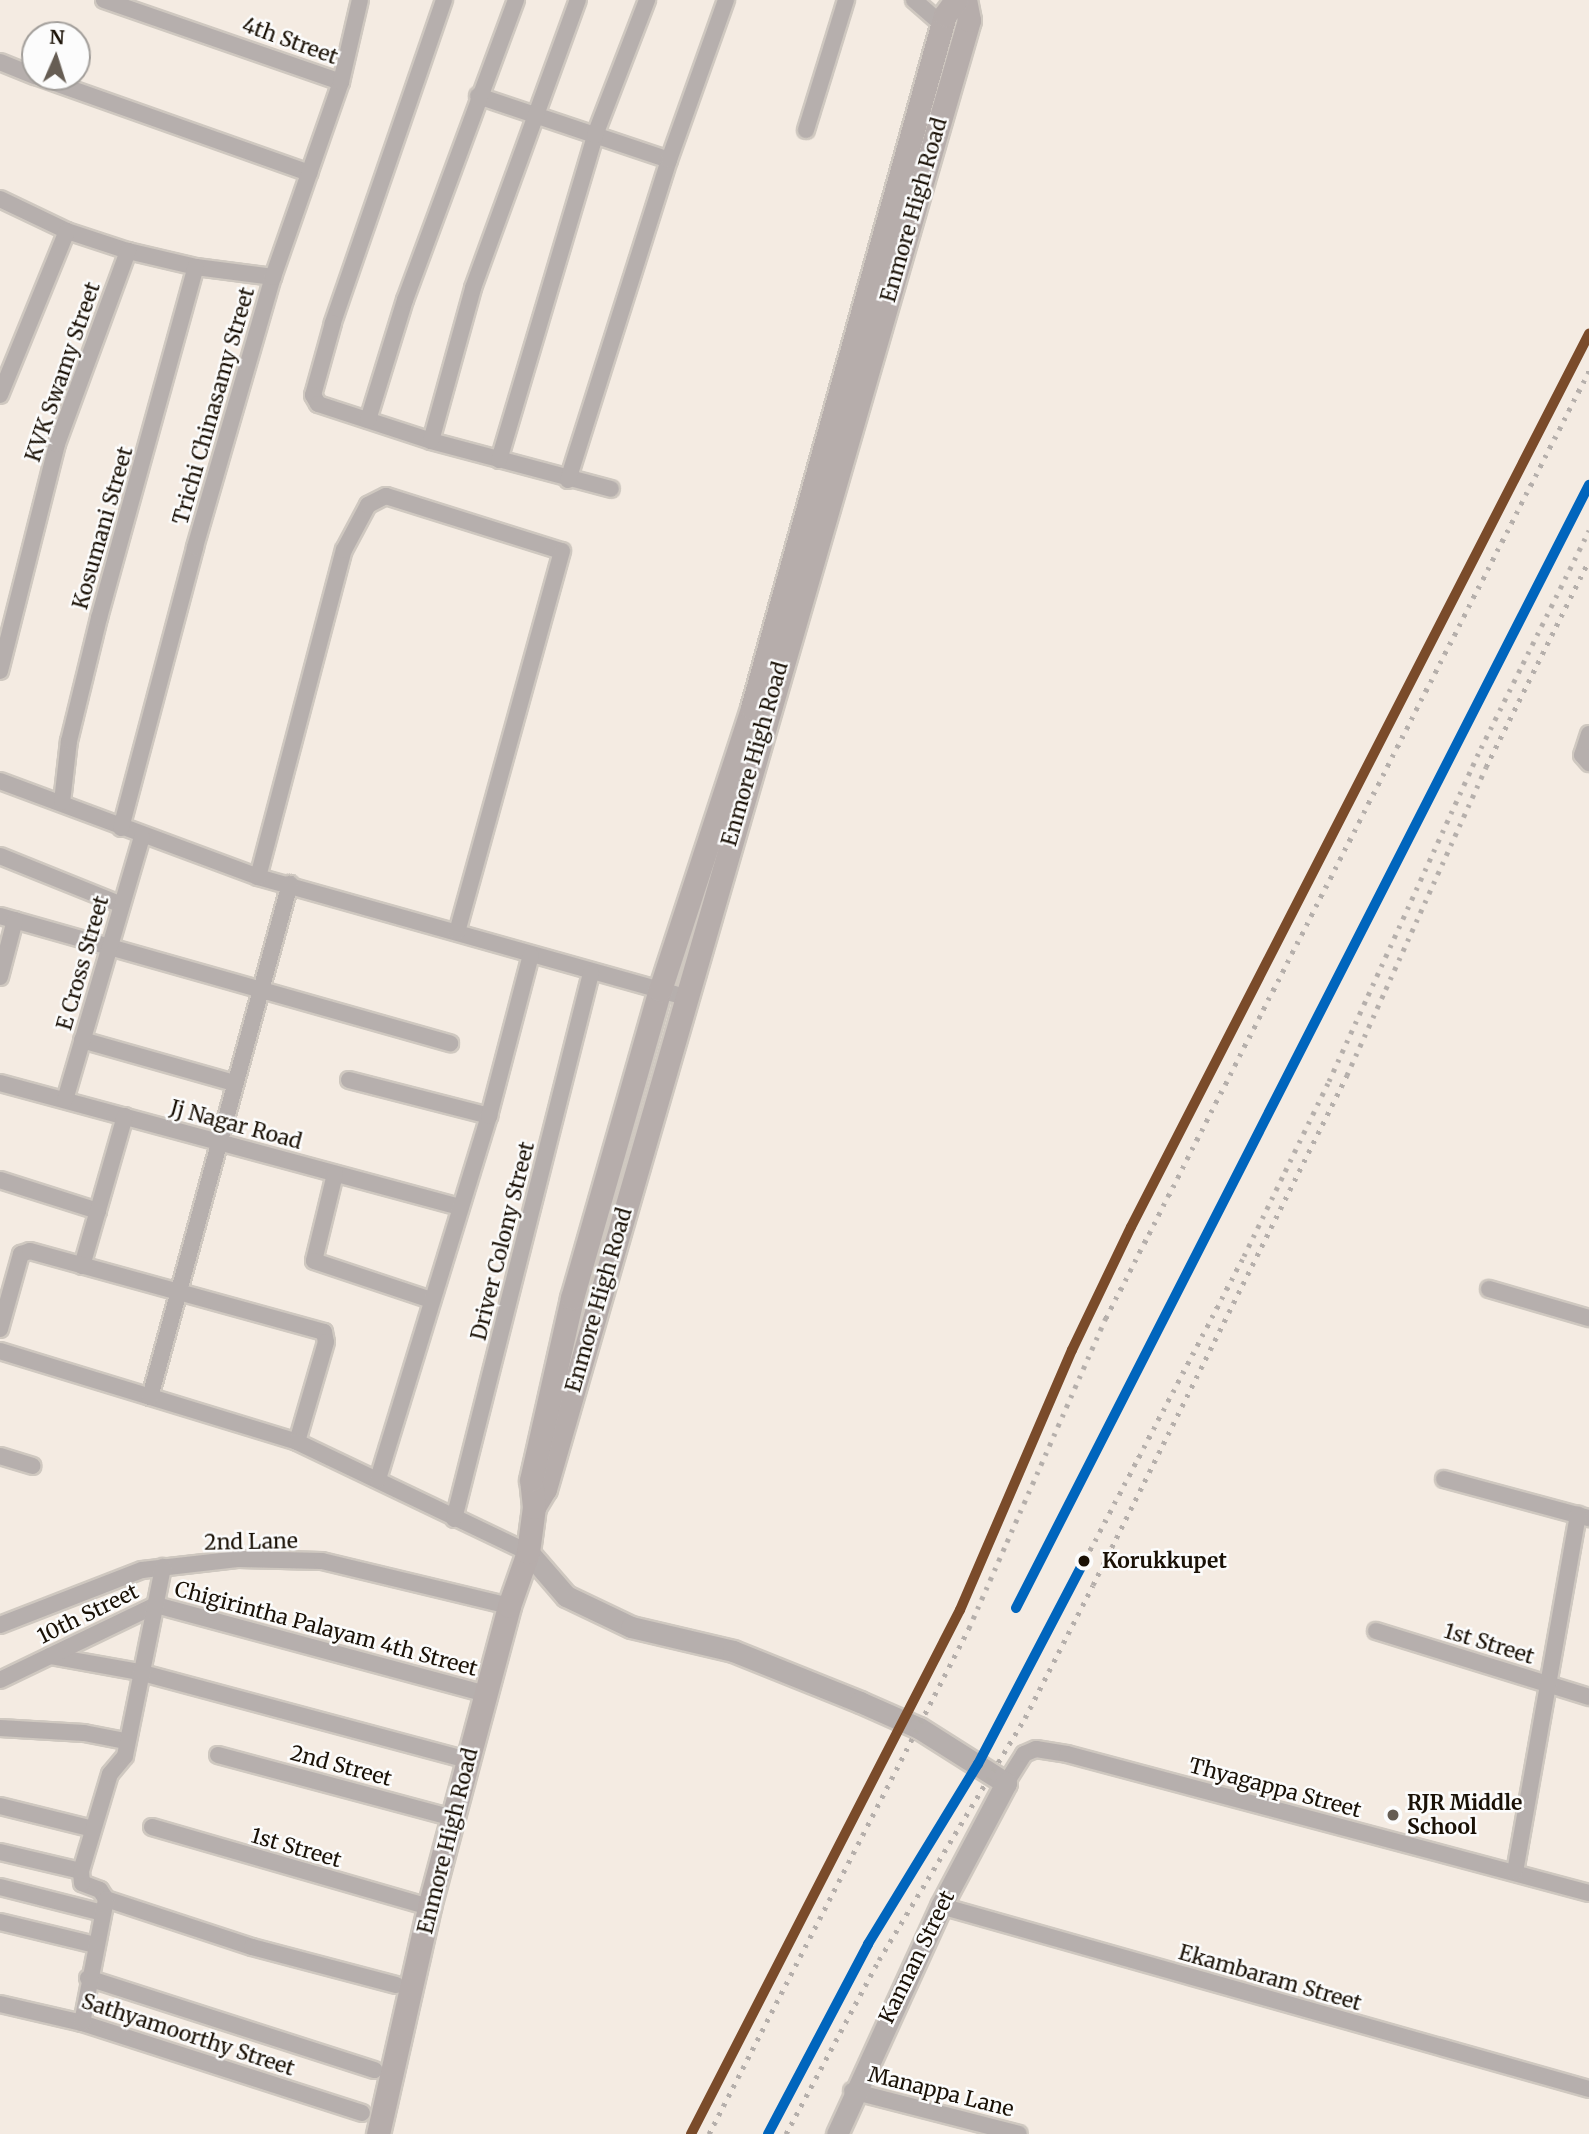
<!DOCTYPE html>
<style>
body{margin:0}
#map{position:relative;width:1589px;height:2134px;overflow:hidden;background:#f4ebe2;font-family:Merriweather,serif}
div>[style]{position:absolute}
.roads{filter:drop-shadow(2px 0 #cfc8c0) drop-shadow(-2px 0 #cfc8c0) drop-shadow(0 2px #cfc8c0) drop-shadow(0 -2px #cfc8c0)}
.minor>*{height:16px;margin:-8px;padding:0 8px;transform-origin:8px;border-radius:8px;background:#b6afad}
.tertiary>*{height:21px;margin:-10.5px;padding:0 10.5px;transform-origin:10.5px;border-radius:10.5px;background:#b6afad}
.secondary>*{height:23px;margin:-11.5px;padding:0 11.5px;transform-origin:11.5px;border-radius:11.5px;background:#b6adab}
.rail>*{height:5px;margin-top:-2.5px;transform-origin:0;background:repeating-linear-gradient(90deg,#b5afab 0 3.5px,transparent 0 10.5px)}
.rail-1>*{height:10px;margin:-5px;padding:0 5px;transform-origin:5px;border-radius:5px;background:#7a4b2a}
.rail-2>*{height:10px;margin:-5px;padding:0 5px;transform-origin:5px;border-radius:5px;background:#0065bd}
.dots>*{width:19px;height:19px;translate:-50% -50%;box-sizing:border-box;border:4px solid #fcfcfc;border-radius:50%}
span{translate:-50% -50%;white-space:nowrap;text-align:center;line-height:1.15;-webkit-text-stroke:5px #fcfcfc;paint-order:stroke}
.street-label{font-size:21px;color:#1a1106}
.stop-label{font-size:21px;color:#1a1106;font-weight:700}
.left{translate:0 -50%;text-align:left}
.poi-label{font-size:21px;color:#1a1106;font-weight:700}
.north{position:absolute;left:21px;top:21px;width:70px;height:70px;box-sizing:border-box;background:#fcfcfc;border:2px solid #a29e9a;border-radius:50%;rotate:3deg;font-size:19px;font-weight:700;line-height:28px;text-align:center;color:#1a1106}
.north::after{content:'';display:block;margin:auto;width:24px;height:32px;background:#665d53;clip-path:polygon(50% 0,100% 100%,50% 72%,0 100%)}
</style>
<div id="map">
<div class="roads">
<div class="minor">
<div style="left:104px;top:0;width:251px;rotate:19.1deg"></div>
<div style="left:444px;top:0;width:342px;rotate:109deg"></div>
<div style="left:333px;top:323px;width:75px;rotate:105.5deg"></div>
<div style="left:313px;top:395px;width:10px;rotate:61deg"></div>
<div style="left:318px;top:404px;width:119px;rotate:18.1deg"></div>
<div style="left:431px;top:441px;width:186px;rotate:14.9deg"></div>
<div style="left:914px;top:0;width:38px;rotate:41deg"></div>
<div style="left:0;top:62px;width:38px;rotate:22deg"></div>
<div style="left:38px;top:77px;width:288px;rotate:19.5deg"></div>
<div style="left:478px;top:96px;width:201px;rotate:18.5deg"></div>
<div style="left:806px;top:130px;width:136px;rotate:-72.9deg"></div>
<div style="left:0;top:199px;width:74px;rotate:25.5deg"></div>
<div style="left:67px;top:231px;width:64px;rotate:18.2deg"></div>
<div style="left:128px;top:251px;width:70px;rotate:13.2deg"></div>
<div style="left:196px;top:267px;width:78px;rotate:7.4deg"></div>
<div style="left:0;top:395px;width:177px;rotate:-67.8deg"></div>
<div style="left:368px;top:420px;width:126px;rotate:-72.9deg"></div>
<div style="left:405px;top:300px;width:320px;rotate:-69.7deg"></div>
<div style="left:431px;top:441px;width:159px;rotate:-74.6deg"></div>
<div style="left:473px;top:288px;width:307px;rotate:-70deg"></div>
<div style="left:499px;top:460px;width:339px;rotate:-73.5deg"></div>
<div style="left:595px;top:135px;width:145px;rotate:-68.9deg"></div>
<div style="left:568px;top:480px;width:336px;rotate:-72.5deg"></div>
<div style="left:669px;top:160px;width:170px;rotate:-70.4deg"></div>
<div style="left:0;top:671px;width:234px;rotate:-75.9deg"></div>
<div style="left:57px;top:444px;width:206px;rotate:-69.8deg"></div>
<div style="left:1589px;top:734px;width:22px;rotate:108deg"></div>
<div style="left:1582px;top:755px;width:11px;rotate:49deg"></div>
<div style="left:0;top:781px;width:275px;rotate:20.4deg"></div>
<div style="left:258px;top:877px;width:443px;rotate:15.7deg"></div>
<div style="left:62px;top:802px;width:61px;rotate:-83.5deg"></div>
<div style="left:69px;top:741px;width:127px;rotate:-76.3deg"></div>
<div style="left:99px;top:618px;width:364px;rotate:-74.6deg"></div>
<div style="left:121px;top:828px;width:291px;rotate:-75.2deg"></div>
<div style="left:195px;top:547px;width:281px;rotate:-73.9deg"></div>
<div style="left:273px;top:277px;width:207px;rotate:-70.8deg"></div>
<div style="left:341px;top:82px;width:84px;rotate:-77deg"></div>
<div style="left:0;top:856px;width:131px;rotate:21.9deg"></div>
<div style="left:258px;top:877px;width:338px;rotate:-75.3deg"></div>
<div style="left:344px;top:550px;width:51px;rotate:-61.9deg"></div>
<div style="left:368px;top:505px;width:20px;rotate:-27deg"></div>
<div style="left:386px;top:496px;width:184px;rotate:17.4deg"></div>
<div style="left:562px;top:551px;width:395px;rotate:105.4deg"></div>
<div style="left:0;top:916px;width:468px;rotate:15.8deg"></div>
<div style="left:0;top:977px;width:59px;rotate:-75.3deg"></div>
<div style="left:82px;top:1040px;width:158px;rotate:15.8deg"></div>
<div style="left:349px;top:1080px;width:145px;rotate:14.4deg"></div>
<div style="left:0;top:1083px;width:477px;rotate:15.1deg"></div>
<div style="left:65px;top:1100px;width:274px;rotate:-73.7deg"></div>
<div style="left:335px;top:1174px;width:89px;rotate:103.6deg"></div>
<div style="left:314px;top:1261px;width:123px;rotate:18.4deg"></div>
<div style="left:0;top:1180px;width:103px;rotate:17.6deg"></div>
<div style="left:82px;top:1266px;width:156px;rotate:-74deg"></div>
<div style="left:1489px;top:1289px;width:104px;rotate:16.2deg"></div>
<div style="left:0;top:1329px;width:78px;rotate:-74.4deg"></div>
<div style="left:21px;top:1254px;width:9px;rotate:-18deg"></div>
<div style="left:30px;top:1251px;width:305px;rotate:15.4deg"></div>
<div style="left:324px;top:1332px;width:10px;rotate:79deg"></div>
<div style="left:326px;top:1342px;width:104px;rotate:106.2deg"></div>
<div style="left:0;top:1351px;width:311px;rotate:17deg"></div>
<div style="left:297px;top:1442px;width:256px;rotate:25.5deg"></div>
<div style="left:150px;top:1397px;width:532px;rotate:-74.74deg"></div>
<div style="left:0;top:1456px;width:34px;rotate:17deg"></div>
<div style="left:378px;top:1479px;width:380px;rotate:-73deg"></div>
<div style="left:489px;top:1116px;width:166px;rotate:-75.4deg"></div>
<div style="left:1444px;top:1479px;width:150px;rotate:15.1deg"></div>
<div style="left:454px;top:1519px;width:563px;rotate:-75.91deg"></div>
<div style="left:0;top:1625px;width:152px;rotate:-21.2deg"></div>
<div style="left:142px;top:1570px;width:98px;rotate:-6.5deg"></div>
<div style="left:239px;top:1559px;width:83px;rotate:1.4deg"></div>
<div style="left:322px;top:1561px;width:192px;rotate:13.5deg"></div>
<div style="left:1376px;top:1631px;width:223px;rotate:17.2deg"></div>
<div style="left:50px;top:1656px;width:90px;rotate:10.2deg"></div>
<div style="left:139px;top:1672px;width:340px;rotate:15deg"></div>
<div style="left:0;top:1680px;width:173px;rotate:-25.7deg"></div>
<div style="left:156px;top:1605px;width:341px;rotate:15.1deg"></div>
<div style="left:0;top:1728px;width:84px;rotate:3.4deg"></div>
<div style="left:84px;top:1733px;width:42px;rotate:11deg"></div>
<div style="left:218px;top:1755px;width:243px;rotate:15deg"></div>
<div style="left:1006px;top:1783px;width:34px;rotate:-58deg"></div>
<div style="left:1024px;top:1754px;width:13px;rotate:-23deg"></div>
<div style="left:1036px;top:1749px;width:31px;rotate:9deg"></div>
<div style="left:1067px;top:1754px;width:540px;rotate:14.91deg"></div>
<div style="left:0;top:1806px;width:96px;rotate:13.9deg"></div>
<div style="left:152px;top:1827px;width:288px;rotate:16.1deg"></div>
<div style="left:0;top:1852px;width:83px;rotate:13.2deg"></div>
<div style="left:1515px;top:1872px;width:363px;rotate:-80deg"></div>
<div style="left:0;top:1887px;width:106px;rotate:14.2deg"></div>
<div style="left:106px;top:1899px;width:11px;rotate:-124deg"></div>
<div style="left:100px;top:1890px;width:19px;rotate:-159deg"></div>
<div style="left:82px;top:1883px;width:12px;rotate:-95deg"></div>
<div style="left:81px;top:1871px;width:101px;rotate:-73.4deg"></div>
<div style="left:110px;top:1774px;width:23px;rotate:-50deg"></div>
<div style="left:125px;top:1756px;width:193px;rotate:-78.6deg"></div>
<div style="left:106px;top:1899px;width:154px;rotate:18.2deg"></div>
<div style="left:252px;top:1947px;width:149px;rotate:14.8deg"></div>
<div style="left:941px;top:1906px;width:673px;rotate:15.77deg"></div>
<div style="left:0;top:1922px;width:98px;rotate:13.6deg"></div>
<div style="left:88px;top:1978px;width:301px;rotate:17.8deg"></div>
<div style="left:0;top:2004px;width:84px;rotate:13deg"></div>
<div style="left:82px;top:2023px;width:294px;rotate:17.8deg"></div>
<div style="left:82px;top:2023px;width:126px;rotate:-79deg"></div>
<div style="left:852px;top:2091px;width:172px;rotate:14.4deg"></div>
</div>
<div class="tertiary">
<div style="left:528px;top:1552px;width:58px;rotate:49.2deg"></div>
<div style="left:566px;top:1596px;width:72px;rotate:25.5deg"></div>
<div style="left:631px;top:1627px;width:105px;rotate:13.2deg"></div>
<div style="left:733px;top:1651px;width:137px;rotate:21.9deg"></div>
<div style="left:860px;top:1702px;width:64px;rotate:23.8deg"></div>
<div style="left:919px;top:1728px;width:103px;rotate:32.3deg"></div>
<div style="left:1006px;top:1783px;width:139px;rotate:117.9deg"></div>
<div style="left:941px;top:1906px;width:251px;rotate:114.5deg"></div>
</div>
<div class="secondary">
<div style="left:534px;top:1507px;width:21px;rotate:-59deg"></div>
<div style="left:545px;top:1489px;width:1529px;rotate:-73.9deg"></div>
<div style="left:969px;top:20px;width:20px;rotate:-101deg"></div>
<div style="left:378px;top:2134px;width:233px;rotate:-77.3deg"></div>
<div style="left:429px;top:1907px;width:311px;rotate:-75.1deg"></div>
<div style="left:509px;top:1606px;width:57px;rotate:-70.6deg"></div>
<div style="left:528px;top:1552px;width:45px;rotate:-82.4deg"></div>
<div style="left:534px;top:1507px;width:27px;rotate:-96deg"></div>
<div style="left:531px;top:1480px;width:187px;rotate:-77.3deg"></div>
<div style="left:572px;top:1298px;width:320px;rotate:-74.1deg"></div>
<div style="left:660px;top:990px;width:297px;rotate:-71.9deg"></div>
<div style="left:752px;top:708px;width:719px;rotate:-74.44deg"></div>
<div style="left:945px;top:15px;width:19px;rotate:-54deg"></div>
</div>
</div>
<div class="rail">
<div style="left:691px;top:2134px;width:589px;rotate:-62.83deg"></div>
<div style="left:960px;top:1610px;width:283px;rotate:-66.7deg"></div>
<div style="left:1072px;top:1350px;width:136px;rotate:-64.4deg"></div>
<div style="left:1131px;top:1227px;width:1004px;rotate:-62.85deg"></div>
<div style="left:709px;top:2134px;width:569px;rotate:-62.8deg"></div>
<div style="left:969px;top:1628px;width:339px;rotate:-66.2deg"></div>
<div style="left:1106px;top:1318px;width:1063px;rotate:-62.98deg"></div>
<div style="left:768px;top:2134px;width:215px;rotate:-62.2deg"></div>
<div style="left:868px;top:1944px;width:211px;rotate:-58.6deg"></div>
<div style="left:978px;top:1764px;width:573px;rotate:-62.36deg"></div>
<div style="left:1244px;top:1256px;width:195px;rotate:-64.1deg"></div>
<div style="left:1329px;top:1081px;width:366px;rotate:-65.5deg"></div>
<div style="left:1481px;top:748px;width:243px;rotate:-63.6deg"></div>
<div style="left:786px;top:2134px;width:197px;rotate:-61.9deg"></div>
<div style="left:879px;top:1960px;width:283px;rotate:-58.9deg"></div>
<div style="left:1025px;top:1718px;width:149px;rotate:-62.9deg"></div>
<div style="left:1093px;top:1585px;width:570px;rotate:-63.52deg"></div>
<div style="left:1347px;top:1075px;width:338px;rotate:-65.7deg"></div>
<div style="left:1486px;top:767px;width:231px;rotate:-63.5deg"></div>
</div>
<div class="rail-1">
<div style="left:691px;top:2134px;width:589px;rotate:-62.83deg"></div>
<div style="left:960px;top:1610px;width:283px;rotate:-66.7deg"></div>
<div style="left:1072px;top:1350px;width:136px;rotate:-64.4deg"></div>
<div style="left:1131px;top:1227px;width:1004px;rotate:-62.85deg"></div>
</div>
<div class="rail-2">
<div style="left:1016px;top:1608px;width:1261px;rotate:-62.97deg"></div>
<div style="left:768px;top:2134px;width:215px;rotate:-62.2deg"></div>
<div style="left:868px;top:1944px;width:211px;rotate:-58.6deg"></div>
<div style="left:978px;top:1764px;width:229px;rotate:-62.4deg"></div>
</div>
<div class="dots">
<div style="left:1084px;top:1561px;background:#1a1106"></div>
<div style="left:1393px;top:1815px;background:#665d53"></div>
</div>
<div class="street-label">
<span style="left:290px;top:41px;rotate:20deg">4th Street</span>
<span style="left:914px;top:210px;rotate:-74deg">Enmore High Road</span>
<span style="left:63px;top:372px;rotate:-71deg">KVK Swamy Street</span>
<span style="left:214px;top:406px;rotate:-74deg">Trichi Chinasamy Street</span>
<span style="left:103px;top:528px;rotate:-74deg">Kosumani Street</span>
<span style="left:755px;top:754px;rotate:-74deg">Enmore High Road</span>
<span style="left:83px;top:963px;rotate:-74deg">E Cross Street</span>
<span style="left:236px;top:1125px;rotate:15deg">Jj Nagar Road</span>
<span style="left:503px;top:1241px;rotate:-76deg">Driver Colony Street</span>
<span style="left:599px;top:1300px;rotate:-74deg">Enmore High Road</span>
<span style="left:251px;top:1542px;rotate:-1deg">2nd Lane</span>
<span style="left:88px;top:1614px;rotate:-26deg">10th Street</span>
<span style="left:326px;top:1629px;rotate:15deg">Chigirintha Palayam 4th Street</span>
<span style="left:1489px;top:1644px;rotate:17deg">1st Street</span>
<span style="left:341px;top:1766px;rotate:15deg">2nd Street</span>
<span style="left:1275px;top:1788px;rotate:15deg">Thyagappa Street</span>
<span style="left:448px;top:1841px;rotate:-76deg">Enmore High Road</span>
<span style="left:296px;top:1848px;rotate:16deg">1st Street</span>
<span style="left:917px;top:1957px;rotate:-64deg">Kannan Street</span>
<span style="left:1270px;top:1978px;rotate:16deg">Ekambaram Street</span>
<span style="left:188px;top:2035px;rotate:18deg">Sathyamoorthy Street</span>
<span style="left:941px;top:2092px;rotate:14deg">Manappa Lane</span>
</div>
<div class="stop-label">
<span class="left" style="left:1102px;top:1561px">Korukkupet</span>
</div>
<div class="poi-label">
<span class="left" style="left:1407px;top:1815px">RJR Middle<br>School</span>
</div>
<div class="north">N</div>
</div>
